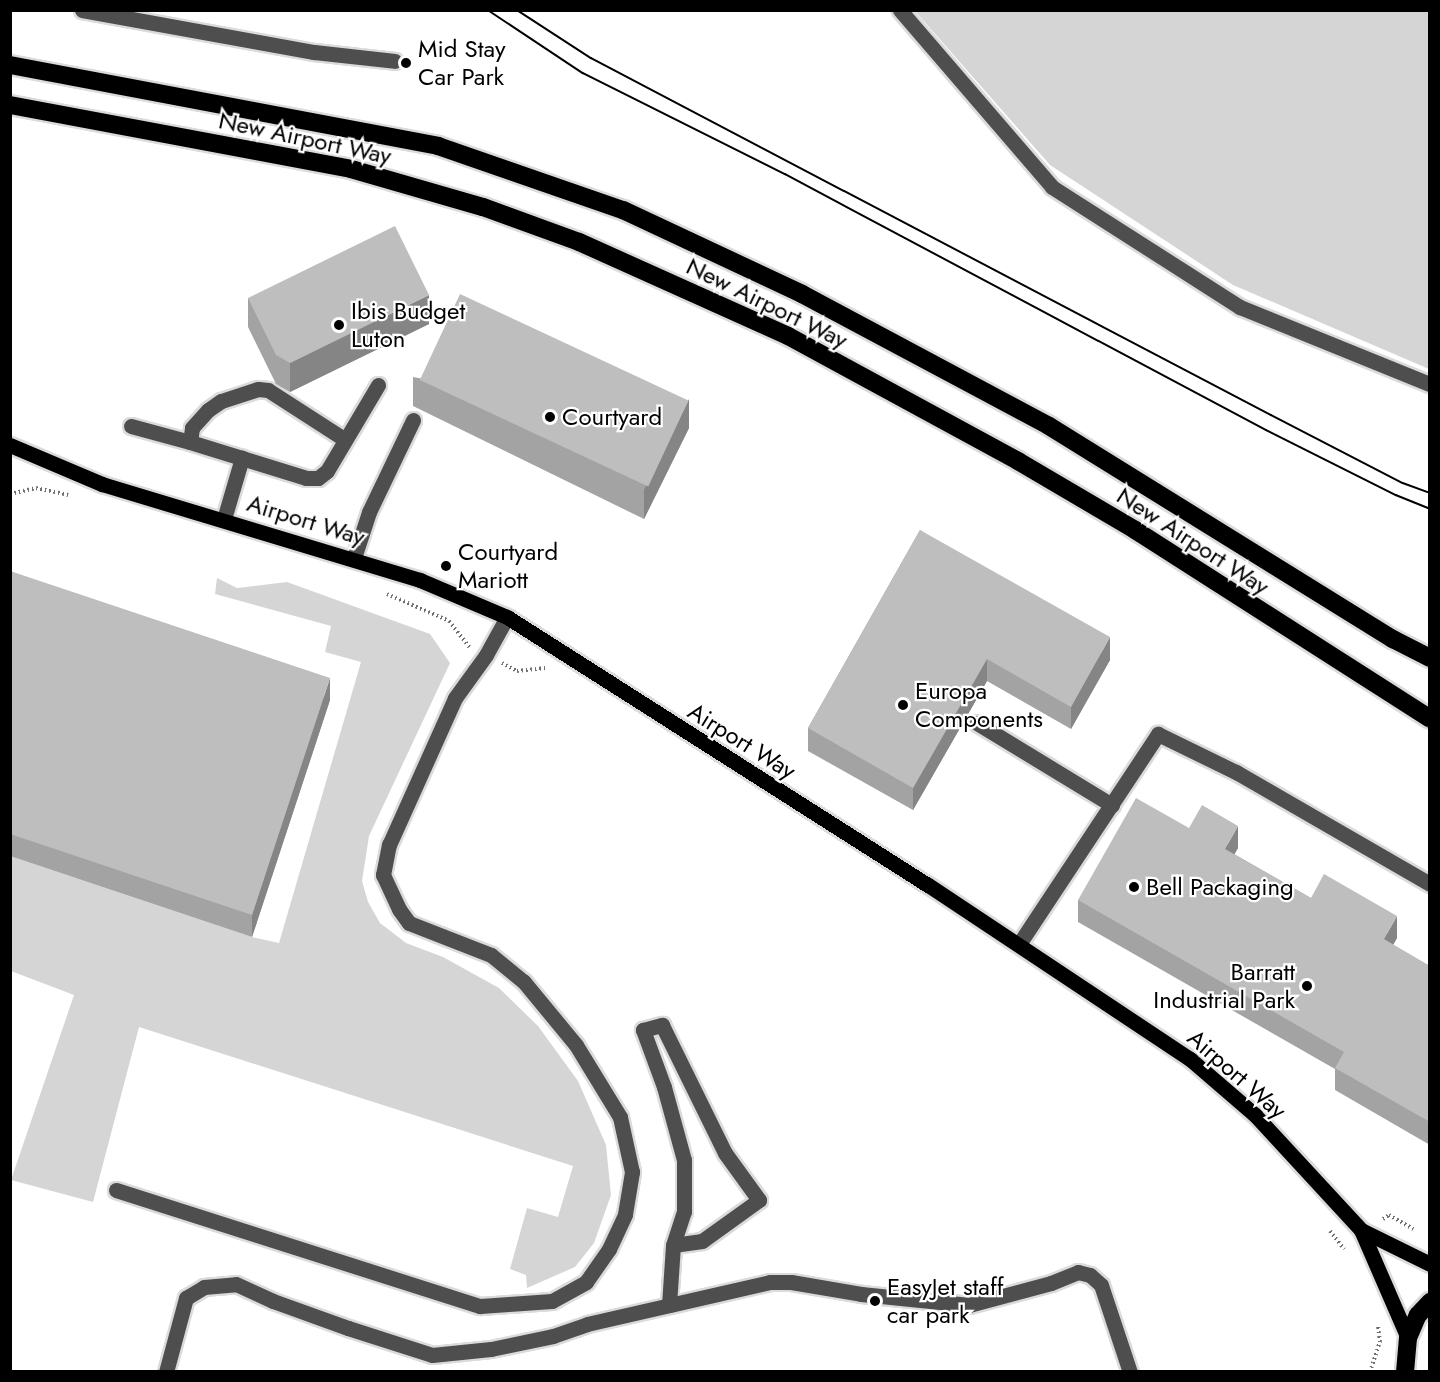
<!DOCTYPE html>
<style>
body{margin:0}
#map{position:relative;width:1440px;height:1382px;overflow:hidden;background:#fff;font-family:Jost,sans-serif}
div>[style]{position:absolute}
.green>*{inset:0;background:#d5d5d5}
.path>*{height:4px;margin-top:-2px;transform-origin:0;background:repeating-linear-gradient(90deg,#707070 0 1.5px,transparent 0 4.5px)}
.roads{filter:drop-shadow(2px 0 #dbdbdb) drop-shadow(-2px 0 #dbdbdb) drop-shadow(0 2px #dbdbdb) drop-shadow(0 -2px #dbdbdb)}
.minor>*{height:15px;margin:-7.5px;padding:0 7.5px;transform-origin:7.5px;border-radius:7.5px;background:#4e4e4e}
.major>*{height:15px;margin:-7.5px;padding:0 7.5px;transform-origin:7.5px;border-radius:7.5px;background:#000}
.highway>*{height:18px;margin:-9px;padding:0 9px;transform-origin:9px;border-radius:9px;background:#000}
.tram>*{height:1.5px;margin:-0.75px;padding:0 0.75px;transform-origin:0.75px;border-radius:0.75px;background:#000}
.wall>*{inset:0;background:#a3a3a3}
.shaded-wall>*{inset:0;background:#858585}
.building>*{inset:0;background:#bebebe;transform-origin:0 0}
.dots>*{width:16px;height:16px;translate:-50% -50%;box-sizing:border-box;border:3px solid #fff;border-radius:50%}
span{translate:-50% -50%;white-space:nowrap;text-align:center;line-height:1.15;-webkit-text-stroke:4.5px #fff;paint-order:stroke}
.poi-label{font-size:24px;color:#000}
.left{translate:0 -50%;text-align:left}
.right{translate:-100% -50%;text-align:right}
.street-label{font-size:24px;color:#000}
.frame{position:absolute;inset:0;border:12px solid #000;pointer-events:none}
</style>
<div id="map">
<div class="green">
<div style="clip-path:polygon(915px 11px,1429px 11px,1429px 369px,1233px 285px,1050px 165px)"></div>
<div style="clip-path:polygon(217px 578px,237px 588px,287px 582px,430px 634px,450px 663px,369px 836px,362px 881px,368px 902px,380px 923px,406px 943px,443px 957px,499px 988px,538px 1026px,578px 1081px,606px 1145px,611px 1195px,594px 1243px,575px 1267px,527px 1288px,526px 1275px,510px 1269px,527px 1208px,558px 1217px,573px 1166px,139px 1027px,93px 1202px,11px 1180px,74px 995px,11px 971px,10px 856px,252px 937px,279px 943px,361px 662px,325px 652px,331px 626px,215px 594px)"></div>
</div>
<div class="path">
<div style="left:10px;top:494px;width:27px;rotate:-13deg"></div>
<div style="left:36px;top:488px;width:33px;rotate:12deg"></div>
<div style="left:387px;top:594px;width:68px;rotate:23.5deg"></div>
<div style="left:449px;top:621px;width:33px;rotate:52deg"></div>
<div style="left:502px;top:663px;width:17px;rotate:28deg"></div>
<div style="left:517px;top:671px;width:29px;rotate:-6deg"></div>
<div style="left:1383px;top:1219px;width:7px;rotate:-34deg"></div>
<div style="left:1389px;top:1215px;width:28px;rotate:30deg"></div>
<div style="left:1330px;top:1231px;width:23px;rotate:52deg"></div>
<div style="left:1370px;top:1372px;width:32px;rotate:-72deg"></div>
<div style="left:1380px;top:1342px;width:16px;rotate:-97deg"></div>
</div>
<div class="roads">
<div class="minor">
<div style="left:82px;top:10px;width:236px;rotate:10.3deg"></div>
<div style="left:314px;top:52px;width:81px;rotate:6.3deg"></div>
<div style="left:900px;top:10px;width:233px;rotate:49.3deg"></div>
<div style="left:1052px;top:187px;width:223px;rotate:32.6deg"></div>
<div style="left:1240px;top:307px;width:205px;rotate:22.1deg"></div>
<div style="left:131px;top:426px;width:61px;rotate:15.2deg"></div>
<div style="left:344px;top:439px;width:90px;rotate:-147.2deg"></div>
<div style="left:268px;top:390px;width:10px;rotate:-174deg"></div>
<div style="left:258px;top:389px;width:39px;rotate:162deg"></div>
<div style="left:221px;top:401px;width:16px;rotate:145deg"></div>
<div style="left:208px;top:410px;width:24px;rotate:132deg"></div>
<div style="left:192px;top:428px;width:14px;rotate:98deg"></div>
<div style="left:190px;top:442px;width:121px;rotate:17.2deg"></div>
<div style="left:306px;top:478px;width:12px"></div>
<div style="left:318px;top:478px;width:11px;rotate:-38deg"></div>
<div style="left:327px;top:471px;width:100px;rotate:-59.3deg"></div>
<div style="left:224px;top:519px;width:64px;rotate:-73.6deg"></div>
<div style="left:354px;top:558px;width:48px;rotate:-71.9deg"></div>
<div style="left:369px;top:512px;width:102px;rotate:-64.4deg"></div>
<div style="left:977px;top:723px;width:158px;rotate:31.3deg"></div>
<div style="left:1019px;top:944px;width:252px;rotate:-56.5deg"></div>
<div style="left:1158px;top:734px;width:87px;rotate:26deg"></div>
<div style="left:1236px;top:772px;width:224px;rotate:30deg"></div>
<div style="left:116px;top:1190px;width:382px;rotate:17.7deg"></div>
<div style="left:480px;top:1306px;width:72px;rotate:-4deg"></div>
<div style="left:552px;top:1301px;width:39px;rotate:-29deg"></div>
<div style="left:586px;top:1282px;width:40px;rotate:-55.1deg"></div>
<div style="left:609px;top:1249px;width:38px;rotate:-65deg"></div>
<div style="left:625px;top:1214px;width:43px;rotate:-80.5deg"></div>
<div style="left:632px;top:1172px;width:56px;rotate:-102.3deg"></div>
<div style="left:620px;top:1117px;width:84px;rotate:-121.4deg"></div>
<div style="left:576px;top:1045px;width:82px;rotate:-129.5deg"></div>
<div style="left:524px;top:982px;width:43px;rotate:-140.7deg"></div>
<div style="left:491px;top:955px;width:88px;rotate:-158.7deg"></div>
<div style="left:409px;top:923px;width:17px;rotate:-126deg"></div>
<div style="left:399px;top:909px;width:38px;rotate:-115deg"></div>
<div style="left:383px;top:875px;width:31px;rotate:-79deg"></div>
<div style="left:389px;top:845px;width:161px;rotate:-65.8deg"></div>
<div style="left:455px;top:698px;width:53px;rotate:-54.2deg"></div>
<div style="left:486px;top:655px;width:43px;rotate:-61.1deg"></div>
<div style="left:669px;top:1305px;width:60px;rotate:-86.2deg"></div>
<div style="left:673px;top:1245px;width:35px;rotate:-72deg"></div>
<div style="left:684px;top:1212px;width:52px;rotate:-90deg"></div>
<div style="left:684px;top:1160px;width:76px;rotate:-105.3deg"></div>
<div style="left:664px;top:1087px;width:61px;rotate:-110.2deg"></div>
<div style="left:643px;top:1030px;width:20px;rotate:-15deg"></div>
<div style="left:662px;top:1025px;width:143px;rotate:63.8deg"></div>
<div style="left:725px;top:1153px;width:58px;rotate:54.1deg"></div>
<div style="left:759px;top:1200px;width:70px;rotate:144.3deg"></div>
<div style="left:702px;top:1241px;width:29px;rotate:172deg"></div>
<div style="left:166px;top:1372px;width:77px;rotate:-74.9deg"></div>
<div style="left:186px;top:1298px;width:21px;rotate:-31deg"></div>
<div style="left:204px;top:1287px;width:32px;rotate:-5deg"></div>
<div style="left:236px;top:1284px;width:41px;rotate:24.7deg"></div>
<div style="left:273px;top:1301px;width:80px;rotate:19.8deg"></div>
<div style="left:348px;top:1328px;width:88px;rotate:17.8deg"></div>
<div style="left:432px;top:1355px;width:59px;rotate:-5.8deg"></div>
<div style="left:491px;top:1349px;width:63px;rotate:-11.8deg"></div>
<div style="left:553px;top:1336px;width:36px;rotate:-19deg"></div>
<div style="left:587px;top:1324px;width:188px;rotate:-12.9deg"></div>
<div style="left:770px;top:1282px;width:21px"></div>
<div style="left:791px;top:1282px;width:71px;rotate:9.7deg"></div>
<div style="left:861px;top:1294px;width:109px;rotate:5.8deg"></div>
<div style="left:969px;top:1305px;width:85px;rotate:-15deg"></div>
<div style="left:1051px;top:1283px;width:29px;rotate:-22deg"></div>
<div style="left:1078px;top:1272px;width:12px;rotate:14deg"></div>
<div style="left:1090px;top:1275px;width:15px;rotate:42deg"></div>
<div style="left:1101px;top:1285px;width:92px;rotate:71.6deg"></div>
</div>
<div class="major">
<div style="left:10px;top:445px;width:100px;rotate:23deg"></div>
<div style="left:102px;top:484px;width:332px;rotate:16.8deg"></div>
<div style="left:420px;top:580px;width:95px;rotate:23deg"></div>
<div style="left:507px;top:617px;width:499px;rotate:32.5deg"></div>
<div style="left:928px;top:885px;width:315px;rotate:33.6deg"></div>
<div style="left:1190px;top:1059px;width:86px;rotate:40.7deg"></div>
<div style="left:1255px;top:1115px;width:156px;rotate:47.3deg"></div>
<div style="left:1361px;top:1230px;width:118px;rotate:66.5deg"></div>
<div style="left:1361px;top:1230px;width:77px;rotate:26.2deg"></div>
</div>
<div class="highway">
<div style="left:10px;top:65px;width:436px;rotate:10.7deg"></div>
<div style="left:438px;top:146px;width:196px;rotate:19.1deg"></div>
<div style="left:623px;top:210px;width:198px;rotate:25.1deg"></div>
<div style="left:802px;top:294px;width:280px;rotate:28.1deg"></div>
<div style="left:1049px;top:426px;width:405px;rotate:31.8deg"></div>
<div style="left:1393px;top:639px;width:42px;rotate:27.2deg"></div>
<div style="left:10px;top:105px;width:347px;rotate:10.6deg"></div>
<div style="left:351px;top:169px;width:137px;rotate:16.1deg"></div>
<div style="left:483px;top:207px;width:102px;rotate:20deg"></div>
<div style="left:579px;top:242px;width:229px;rotate:24.2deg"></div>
<div style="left:788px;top:336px;width:262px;rotate:28.5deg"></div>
<div style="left:1018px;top:461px;width:136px;rotate:30.5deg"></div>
<div style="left:1135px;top:530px;width:350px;rotate:32.6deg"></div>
<div style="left:1405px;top:1372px;width:34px;rotate:-85deg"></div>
<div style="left:1408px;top:1338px;width:25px;rotate:-67deg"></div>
<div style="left:1418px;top:1315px;width:18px;rotate:-47deg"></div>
</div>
</div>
<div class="tram">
<div style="left:488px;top:10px;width:114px;rotate:33.6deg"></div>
<div style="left:583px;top:73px;width:226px;rotate:26.6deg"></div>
<div style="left:785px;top:174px;width:545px;rotate:28.02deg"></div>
<div style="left:1266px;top:430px;width:145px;rotate:26.6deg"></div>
<div style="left:1396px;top:495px;width:37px;rotate:22deg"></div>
<div style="left:517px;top:10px;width:88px;rotate:33deg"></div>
<div style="left:591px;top:58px;width:768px;rotate:27.7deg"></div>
<div style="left:1271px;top:415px;width:148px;rotate:27.3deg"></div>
<div style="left:1403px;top:483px;width:29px;rotate:20deg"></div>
</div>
<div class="wall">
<div style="clip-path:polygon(248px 298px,429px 324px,290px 392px,276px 384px,248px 327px)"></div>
<div style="clip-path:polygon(413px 377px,689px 428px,644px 519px,413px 406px)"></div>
<div style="clip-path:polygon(920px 530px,1110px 660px,1071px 729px,987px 681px,913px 810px,808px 751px,808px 728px)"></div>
<div style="clip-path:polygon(10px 571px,330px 700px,252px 937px,10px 856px)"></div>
<div style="clip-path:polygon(1189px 828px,1238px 848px,1234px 854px,1311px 898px,1397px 938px,1393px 945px,1428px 965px,1430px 962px,1430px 1145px,1335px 1090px,1335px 1069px,1078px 922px,1078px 900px)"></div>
</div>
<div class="shaded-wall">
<div style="clip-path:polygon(429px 295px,429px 324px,290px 392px,290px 363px)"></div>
<div style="clip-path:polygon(689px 399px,689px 428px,644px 519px,644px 490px)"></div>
<div style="clip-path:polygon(1110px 637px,1110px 660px,1071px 729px,1071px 707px)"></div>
<div style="clip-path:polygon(987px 659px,987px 681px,913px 810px,913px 788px)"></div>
<div style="clip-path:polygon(330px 678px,330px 700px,252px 937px,252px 915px)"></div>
<div style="clip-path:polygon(1238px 826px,1238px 848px,1225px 871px,1225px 849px)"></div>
<div style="clip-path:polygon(1397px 916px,1397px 938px,1384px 961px,1384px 939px)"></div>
</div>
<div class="building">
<div style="clip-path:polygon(395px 226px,429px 295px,290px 363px,276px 355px,248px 298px)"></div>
<div style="left:460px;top:294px;width:252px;height:95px;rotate:25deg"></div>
<div style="clip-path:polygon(920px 530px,1110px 637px,1071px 707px,987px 659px,913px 788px,808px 728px)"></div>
<div style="clip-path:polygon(10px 571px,330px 678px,252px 915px,10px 834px)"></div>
<div style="clip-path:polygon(1136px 798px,1189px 828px,1202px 805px,1238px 826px,1225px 849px,1311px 898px,1324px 874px,1397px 916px,1384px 939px,1428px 965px,1430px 962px,1430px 1122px,1335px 1068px,1344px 1052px,1078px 900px)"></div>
</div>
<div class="dots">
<div style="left:406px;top:63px;background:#000"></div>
<div style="left:339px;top:325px;background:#000"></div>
<div style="left:550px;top:417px;background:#000"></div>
<div style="left:446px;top:566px;background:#000"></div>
<div style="left:903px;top:705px;background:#000"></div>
<div style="left:1134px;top:887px;background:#000"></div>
<div style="left:1307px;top:986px;background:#000"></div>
<div style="left:875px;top:1301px;background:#000"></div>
</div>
<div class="poi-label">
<span class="left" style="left:418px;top:63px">Mid Stay<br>Car Park</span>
<span class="left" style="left:351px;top:325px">Ibis Budget<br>Luton</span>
<span class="left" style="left:562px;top:417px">Courtyard</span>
<span class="left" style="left:458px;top:566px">Courtyard<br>Mariott</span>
<span class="left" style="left:915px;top:705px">Europa<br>Components</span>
<span class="left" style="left:1146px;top:887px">Bell Packaging</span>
<span class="right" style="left:1295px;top:986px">Barratt<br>Industrial Park</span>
<span class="left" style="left:887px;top:1301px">EasyJet staff<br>car park</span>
</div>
<div class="street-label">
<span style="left:305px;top:138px;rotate:12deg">New Airport Way</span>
<span style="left:767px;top:303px;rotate:26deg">New Airport Way</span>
<span style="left:306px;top:520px;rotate:17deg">Airport Way</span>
<span style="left:1193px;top:541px;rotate:33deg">New Airport Way</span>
<span style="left:742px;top:741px;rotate:32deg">Airport Way</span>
<span style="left:1237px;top:1074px;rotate:41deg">Airport Way</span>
</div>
<div class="frame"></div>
</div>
